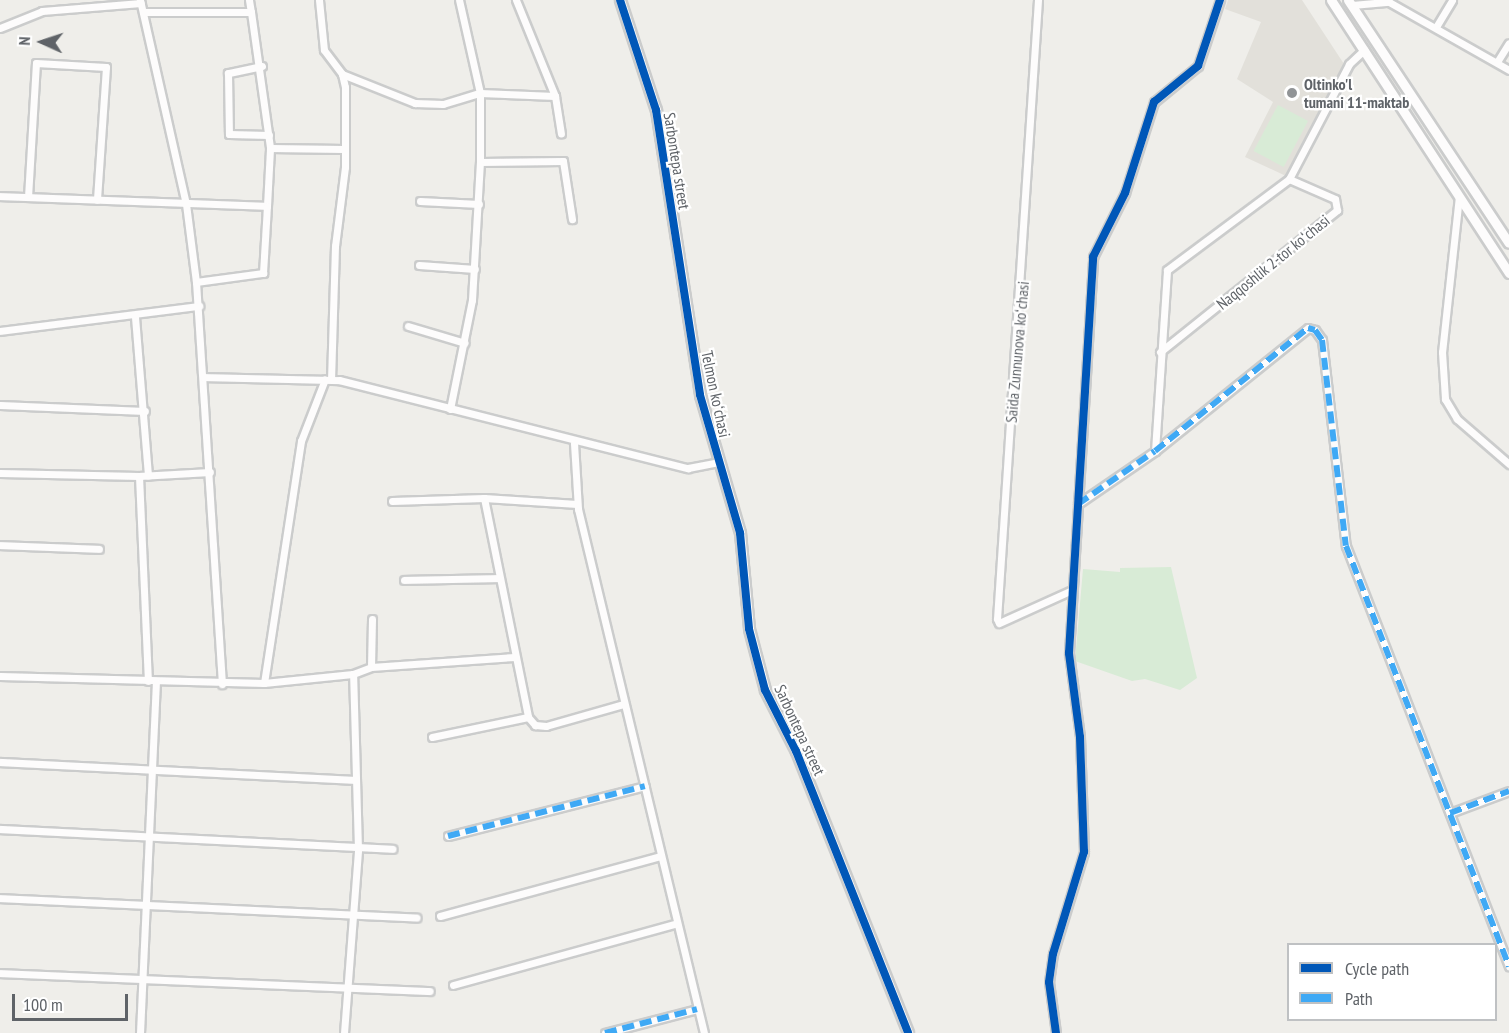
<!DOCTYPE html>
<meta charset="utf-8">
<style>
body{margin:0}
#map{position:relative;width:1509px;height:1033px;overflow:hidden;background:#efeeea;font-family:"PT Sans Narrow",sans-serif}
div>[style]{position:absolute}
.education>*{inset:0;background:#e2e0da}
.green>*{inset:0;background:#d8ebd6;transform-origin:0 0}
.roads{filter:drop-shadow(2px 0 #cbcccc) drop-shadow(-2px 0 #cbcccc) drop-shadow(0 2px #cbcccc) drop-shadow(0 -2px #cbcccc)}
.street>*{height:7px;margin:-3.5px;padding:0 3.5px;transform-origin:3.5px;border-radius:3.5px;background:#fdfcfc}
.secondary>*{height:9px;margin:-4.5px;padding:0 4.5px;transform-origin:4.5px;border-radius:4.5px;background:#fdfcfc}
.quiet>*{height:6px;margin-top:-3px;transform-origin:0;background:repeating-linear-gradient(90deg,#3fa9f5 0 12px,transparent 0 18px)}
.cycleway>*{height:8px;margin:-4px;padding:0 4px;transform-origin:4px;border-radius:4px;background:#0057b8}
.dots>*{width:16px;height:16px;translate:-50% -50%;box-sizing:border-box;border:3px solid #fff;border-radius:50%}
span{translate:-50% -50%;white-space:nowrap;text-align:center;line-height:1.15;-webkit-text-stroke:4.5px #fff;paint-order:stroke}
.poi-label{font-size:16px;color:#5f6368;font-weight:700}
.left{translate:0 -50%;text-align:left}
.street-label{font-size:16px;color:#5f6368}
.legend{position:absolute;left:1287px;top:943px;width:210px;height:78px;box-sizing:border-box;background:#fff;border:2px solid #bfc1c3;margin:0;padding:8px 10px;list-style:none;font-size:18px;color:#5f6368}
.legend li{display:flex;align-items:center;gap:12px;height:30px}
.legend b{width:30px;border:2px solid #bfc1c3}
.north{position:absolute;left:12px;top:12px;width:60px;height:60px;-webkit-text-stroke:4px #fff;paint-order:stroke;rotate:273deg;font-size:16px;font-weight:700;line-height:24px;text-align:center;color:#5f6368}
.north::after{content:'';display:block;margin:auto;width:21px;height:27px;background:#5f6368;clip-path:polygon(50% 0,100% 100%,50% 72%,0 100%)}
.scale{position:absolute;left:12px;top:994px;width:116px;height:27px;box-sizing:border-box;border:3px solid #5f6368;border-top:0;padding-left:8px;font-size:18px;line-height:21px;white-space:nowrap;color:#5f6368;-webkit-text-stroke:4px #fff;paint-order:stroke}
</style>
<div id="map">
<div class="education">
<div style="clip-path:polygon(1228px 0,1302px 0,1344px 64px,1286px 176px,1245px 157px,1273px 102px,1237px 79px,1261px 22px,1225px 9px)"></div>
</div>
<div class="green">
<div style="left:1278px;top:105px;width:34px;height:52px;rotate:28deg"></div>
<div style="clip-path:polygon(1171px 567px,1197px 678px,1180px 690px,1145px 679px,1132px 681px,1075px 661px,1083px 569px,1120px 572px,1120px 568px)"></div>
</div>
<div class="roads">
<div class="street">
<div style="left:140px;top:0;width:209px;rotate:77.3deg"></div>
<div style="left:186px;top:204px;width:79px;rotate:82.7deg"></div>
<div style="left:196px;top:282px;width:403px;rotate:86.3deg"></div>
<div style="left:249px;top:0;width:12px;rotate:81deg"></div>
<div style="left:319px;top:0;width:50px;rotate:84.3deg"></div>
<div style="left:324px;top:50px;width:30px;rotate:53deg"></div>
<div style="left:342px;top:74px;width:13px;rotate:77deg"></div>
<div style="left:345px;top:87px;width:80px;rotate:90deg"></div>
<div style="left:345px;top:167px;width:80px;rotate:97.2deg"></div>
<div style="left:335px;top:246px;width:133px;rotate:91.7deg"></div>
<div style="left:516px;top:0;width:104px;rotate:67.9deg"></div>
<div style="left:555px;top:96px;width:38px;rotate:81deg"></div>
<div style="left:1038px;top:0;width:620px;rotate:93.79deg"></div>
<div style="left:997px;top:619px;width:4px;rotate:63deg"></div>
<div style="left:999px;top:623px;width:80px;rotate:-24.3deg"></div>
<div style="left:1352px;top:5px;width:37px;rotate:-5deg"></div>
<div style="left:1389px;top:2px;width:138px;rotate:29.5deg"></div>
<div style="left:143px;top:12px;width:108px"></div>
<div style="left:251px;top:12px;width:137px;rotate:82deg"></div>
<div style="left:1436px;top:27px;width:31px;rotate:-59deg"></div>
<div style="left:0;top:28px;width:45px;rotate:-22deg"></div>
<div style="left:42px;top:11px;width:99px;rotate:-4.6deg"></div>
<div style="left:1497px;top:62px;width:22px;rotate:-58deg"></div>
<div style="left:262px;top:66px;width:35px;rotate:168deg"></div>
<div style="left:228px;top:73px;width:61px;rotate:89.1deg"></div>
<div style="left:229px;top:134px;width:40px;rotate:1.4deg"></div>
<div style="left:342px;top:74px;width:79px;rotate:21.7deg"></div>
<div style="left:415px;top:103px;width:28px;rotate:2deg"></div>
<div style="left:443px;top:104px;width:39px;rotate:-17deg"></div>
<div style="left:480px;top:93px;width:75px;rotate:2.3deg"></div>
<div style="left:480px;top:162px;width:83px;rotate:-0.7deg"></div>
<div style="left:563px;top:161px;width:59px;rotate:81.2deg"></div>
<div style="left:0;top:196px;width:267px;rotate:2.1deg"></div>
<div style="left:267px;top:206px;width:58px;rotate:-87deg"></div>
<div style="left:270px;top:148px;width:74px;rotate:0.8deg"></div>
<div style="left:1459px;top:196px;width:157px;rotate:96.2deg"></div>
<div style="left:1442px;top:352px;width:47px;rotate:86.3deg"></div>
<div style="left:1445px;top:399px;width:23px;rotate:59deg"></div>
<div style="left:1457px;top:419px;width:69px;rotate:40.9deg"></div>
<div style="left:28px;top:197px;width:134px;rotate:-86.6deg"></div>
<div style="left:36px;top:63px;width:70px;rotate:3.3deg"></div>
<div style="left:106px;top:67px;width:133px;rotate:93.9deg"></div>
<div style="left:420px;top:201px;width:59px;rotate:2.9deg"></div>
<div style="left:419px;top:265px;width:56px;rotate:4.1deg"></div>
<div style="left:196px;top:282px;width:68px;rotate:-7.7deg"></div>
<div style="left:263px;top:273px;width:67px;rotate:-86.6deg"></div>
<div style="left:135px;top:317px;width:159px;rotate:85.3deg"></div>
<div style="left:408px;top:326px;width:59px;rotate:16.6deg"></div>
<div style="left:0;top:331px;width:201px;rotate:-7.2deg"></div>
<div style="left:1160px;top:352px;width:227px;rotate:-38.7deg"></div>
<div style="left:1337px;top:210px;width:11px;rotate:-100deg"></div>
<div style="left:1335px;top:199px;width:50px;rotate:-156.5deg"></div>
<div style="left:204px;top:377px;width:135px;rotate:1.3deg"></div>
<div style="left:339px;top:380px;width:360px;rotate:14.2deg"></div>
<div style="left:688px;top:468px;width:31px;rotate:-11deg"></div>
<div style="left:0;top:405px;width:145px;rotate:2.4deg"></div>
<div style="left:450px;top:409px;width:111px;rotate:-78.6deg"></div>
<div style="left:472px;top:300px;width:138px;rotate:-86.7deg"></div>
<div style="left:480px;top:162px;width:69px;rotate:-90deg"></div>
<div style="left:480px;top:93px;width:95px;rotate:-102.7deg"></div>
<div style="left:574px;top:443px;width:66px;rotate:86.5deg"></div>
<div style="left:578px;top:509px;width:539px;rotate:76.48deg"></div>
<div style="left:1155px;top:451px;width:181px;rotate:-86.2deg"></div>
<div style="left:1167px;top:270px;width:152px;rotate:-36.7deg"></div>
<div style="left:1289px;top:179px;width:130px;rotate:-62.4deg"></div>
<div style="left:1349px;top:64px;width:21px;rotate:-43deg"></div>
<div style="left:0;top:473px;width:139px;rotate:1.2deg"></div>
<div style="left:139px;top:476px;width:71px;rotate:-3.2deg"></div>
<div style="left:139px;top:476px;width:205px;rotate:87.5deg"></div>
<div style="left:392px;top:501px;width:92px;rotate:-1.9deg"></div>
<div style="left:577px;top:504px;width:93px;rotate:-176.3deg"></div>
<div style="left:484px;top:498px;width:223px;rotate:78.6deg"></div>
<div style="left:528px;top:717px;width:11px;rotate:49deg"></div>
<div style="left:535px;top:725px;width:11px;rotate:5deg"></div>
<div style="left:546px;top:726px;width:81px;rotate:-15.8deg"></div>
<div style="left:1078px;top:504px;width:93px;rotate:-34.5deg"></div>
<div style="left:1155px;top:451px;width:196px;rotate:-38.8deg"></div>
<div style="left:1308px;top:328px;width:7px;rotate:16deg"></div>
<div style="left:1315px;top:330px;width:12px;rotate:55deg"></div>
<div style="left:1322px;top:340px;width:207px;rotate:83.4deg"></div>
<div style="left:1346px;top:546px;width:451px;rotate:68.8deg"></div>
<div style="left:0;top:545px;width:99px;rotate:2.3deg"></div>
<div style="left:404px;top:580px;width:95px;rotate:-1.2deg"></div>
<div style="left:371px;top:667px;width:48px;rotate:-88.8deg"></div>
<div style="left:0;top:676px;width:264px;rotate:1.5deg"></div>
<div style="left:264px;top:683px;width:89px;rotate:-5.8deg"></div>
<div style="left:353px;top:674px;width:19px;rotate:-21deg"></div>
<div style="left:371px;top:667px;width:144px;rotate:-4deg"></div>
<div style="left:264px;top:683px;width:245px;rotate:-81.3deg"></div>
<div style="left:301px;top:441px;width:66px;rotate:-68.8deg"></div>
<div style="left:432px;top:737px;width:98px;rotate:-11.8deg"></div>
<div style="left:0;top:762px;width:353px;rotate:2.9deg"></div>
<div style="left:1450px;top:813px;width:63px;rotate:-20.4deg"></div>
<div style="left:0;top:829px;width:393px;rotate:2.9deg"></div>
<div style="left:448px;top:836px;width:203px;rotate:-14.2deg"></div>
<div style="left:0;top:898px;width:417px;rotate:2.7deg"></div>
<div style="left:440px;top:916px;width:229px;rotate:-15.2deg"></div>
<div style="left:0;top:973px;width:430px;rotate:2.4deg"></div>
<div style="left:453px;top:985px;width:230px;rotate:-15.4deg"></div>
<div style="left:140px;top:1033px;width:351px;rotate:-87.4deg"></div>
<div style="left:344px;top:1033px;width:185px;rotate:-85.6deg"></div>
<div style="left:358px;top:849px;width:175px;rotate:-91.6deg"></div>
<div style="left:605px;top:1033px;width:95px;rotate:-14.6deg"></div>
<div style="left:1056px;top:1033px;width:51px;rotate:-97.8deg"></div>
<div style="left:1049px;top:982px;width:28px;rotate:-82deg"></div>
<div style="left:1053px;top:954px;width:107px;rotate:-73.1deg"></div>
<div style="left:1084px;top:852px;width:115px;rotate:-92deg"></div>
<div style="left:1080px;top:737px;width:85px;rotate:-97.5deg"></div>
<div style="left:1069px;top:653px;width:397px;rotate:-86.5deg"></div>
<div style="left:1093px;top:257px;width:72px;rotate:-63.4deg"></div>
<div style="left:1125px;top:193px;width:96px;rotate:-72.3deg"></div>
<div style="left:1154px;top:102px;width:57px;rotate:-39.3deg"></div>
<div style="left:1198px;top:66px;width:70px;rotate:-71.6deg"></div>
</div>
<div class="secondary">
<div style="left:620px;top:0;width:116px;rotate:71.9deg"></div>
<div style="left:656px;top:110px;width:288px;rotate:81.2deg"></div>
<div style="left:700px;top:395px;width:144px;rotate:73.8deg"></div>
<div style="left:740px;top:533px;width:96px;rotate:84.6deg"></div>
<div style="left:749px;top:629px;width:63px;rotate:75.3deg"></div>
<div style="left:765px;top:690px;width:68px;rotate:63.1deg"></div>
<div style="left:796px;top:751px;width:303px;rotate:68.3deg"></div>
<div style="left:1331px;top:0;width:326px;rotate:56.9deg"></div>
<div style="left:1348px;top:0;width:291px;rotate:56.5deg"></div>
</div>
</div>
<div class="quiet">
<div style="left:1078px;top:504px;width:93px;rotate:-34.5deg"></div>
<div style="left:1155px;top:451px;width:196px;rotate:-38.8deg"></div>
<div style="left:1308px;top:328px;width:7px;rotate:16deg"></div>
<div style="left:1315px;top:330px;width:12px;rotate:55deg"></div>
<div style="left:1322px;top:340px;width:207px;rotate:83.4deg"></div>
<div style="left:1346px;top:546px;width:451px;rotate:68.8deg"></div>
<div style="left:1450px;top:813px;width:63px;rotate:-20.4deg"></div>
<div style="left:448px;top:836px;width:203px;rotate:-14.2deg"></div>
<div style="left:605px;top:1033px;width:95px;rotate:-14.6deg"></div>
</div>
<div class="cycleway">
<div style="left:620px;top:0;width:116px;rotate:71.9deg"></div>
<div style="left:656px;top:110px;width:288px;rotate:81.2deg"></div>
<div style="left:700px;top:395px;width:144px;rotate:73.8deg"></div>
<div style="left:740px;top:533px;width:96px;rotate:84.6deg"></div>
<div style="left:749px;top:629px;width:63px;rotate:75.3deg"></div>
<div style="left:765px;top:690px;width:68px;rotate:63.1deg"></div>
<div style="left:796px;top:751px;width:303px;rotate:68.3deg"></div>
<div style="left:1056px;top:1033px;width:51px;rotate:-97.8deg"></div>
<div style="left:1049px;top:982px;width:28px;rotate:-82deg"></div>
<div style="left:1053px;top:954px;width:107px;rotate:-73.1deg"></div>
<div style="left:1084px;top:852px;width:115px;rotate:-92deg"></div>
<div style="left:1080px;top:737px;width:85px;rotate:-97.5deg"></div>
<div style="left:1069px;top:653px;width:397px;rotate:-86.5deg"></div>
<div style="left:1093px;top:257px;width:72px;rotate:-63.4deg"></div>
<div style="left:1125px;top:193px;width:96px;rotate:-72.3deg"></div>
<div style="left:1154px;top:102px;width:57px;rotate:-39.3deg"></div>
<div style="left:1198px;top:66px;width:70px;rotate:-71.6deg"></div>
</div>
<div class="dots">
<div style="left:1292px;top:93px;background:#919496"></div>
</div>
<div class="poi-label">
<span class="left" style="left:1304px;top:93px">Oltinko'l<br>tumani 11-maktab</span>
</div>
<div class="street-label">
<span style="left:677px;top:161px;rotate:81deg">Sarbontepa street</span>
<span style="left:1273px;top:262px;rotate:-39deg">Naqqoshlik 2-tor koʻchasi</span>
<span style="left:1017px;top:352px;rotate:-85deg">Saida Zunnunova koʻchasi</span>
<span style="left:716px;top:394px;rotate:78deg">Telmon koʻchasi</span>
<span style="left:800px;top:730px;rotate:65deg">Sarbontepa street</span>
</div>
<ul class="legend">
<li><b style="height:8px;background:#0057b8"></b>Cycle path</li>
<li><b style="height:8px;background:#3fa9f5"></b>Path</li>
</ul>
<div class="north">N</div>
<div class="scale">100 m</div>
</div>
